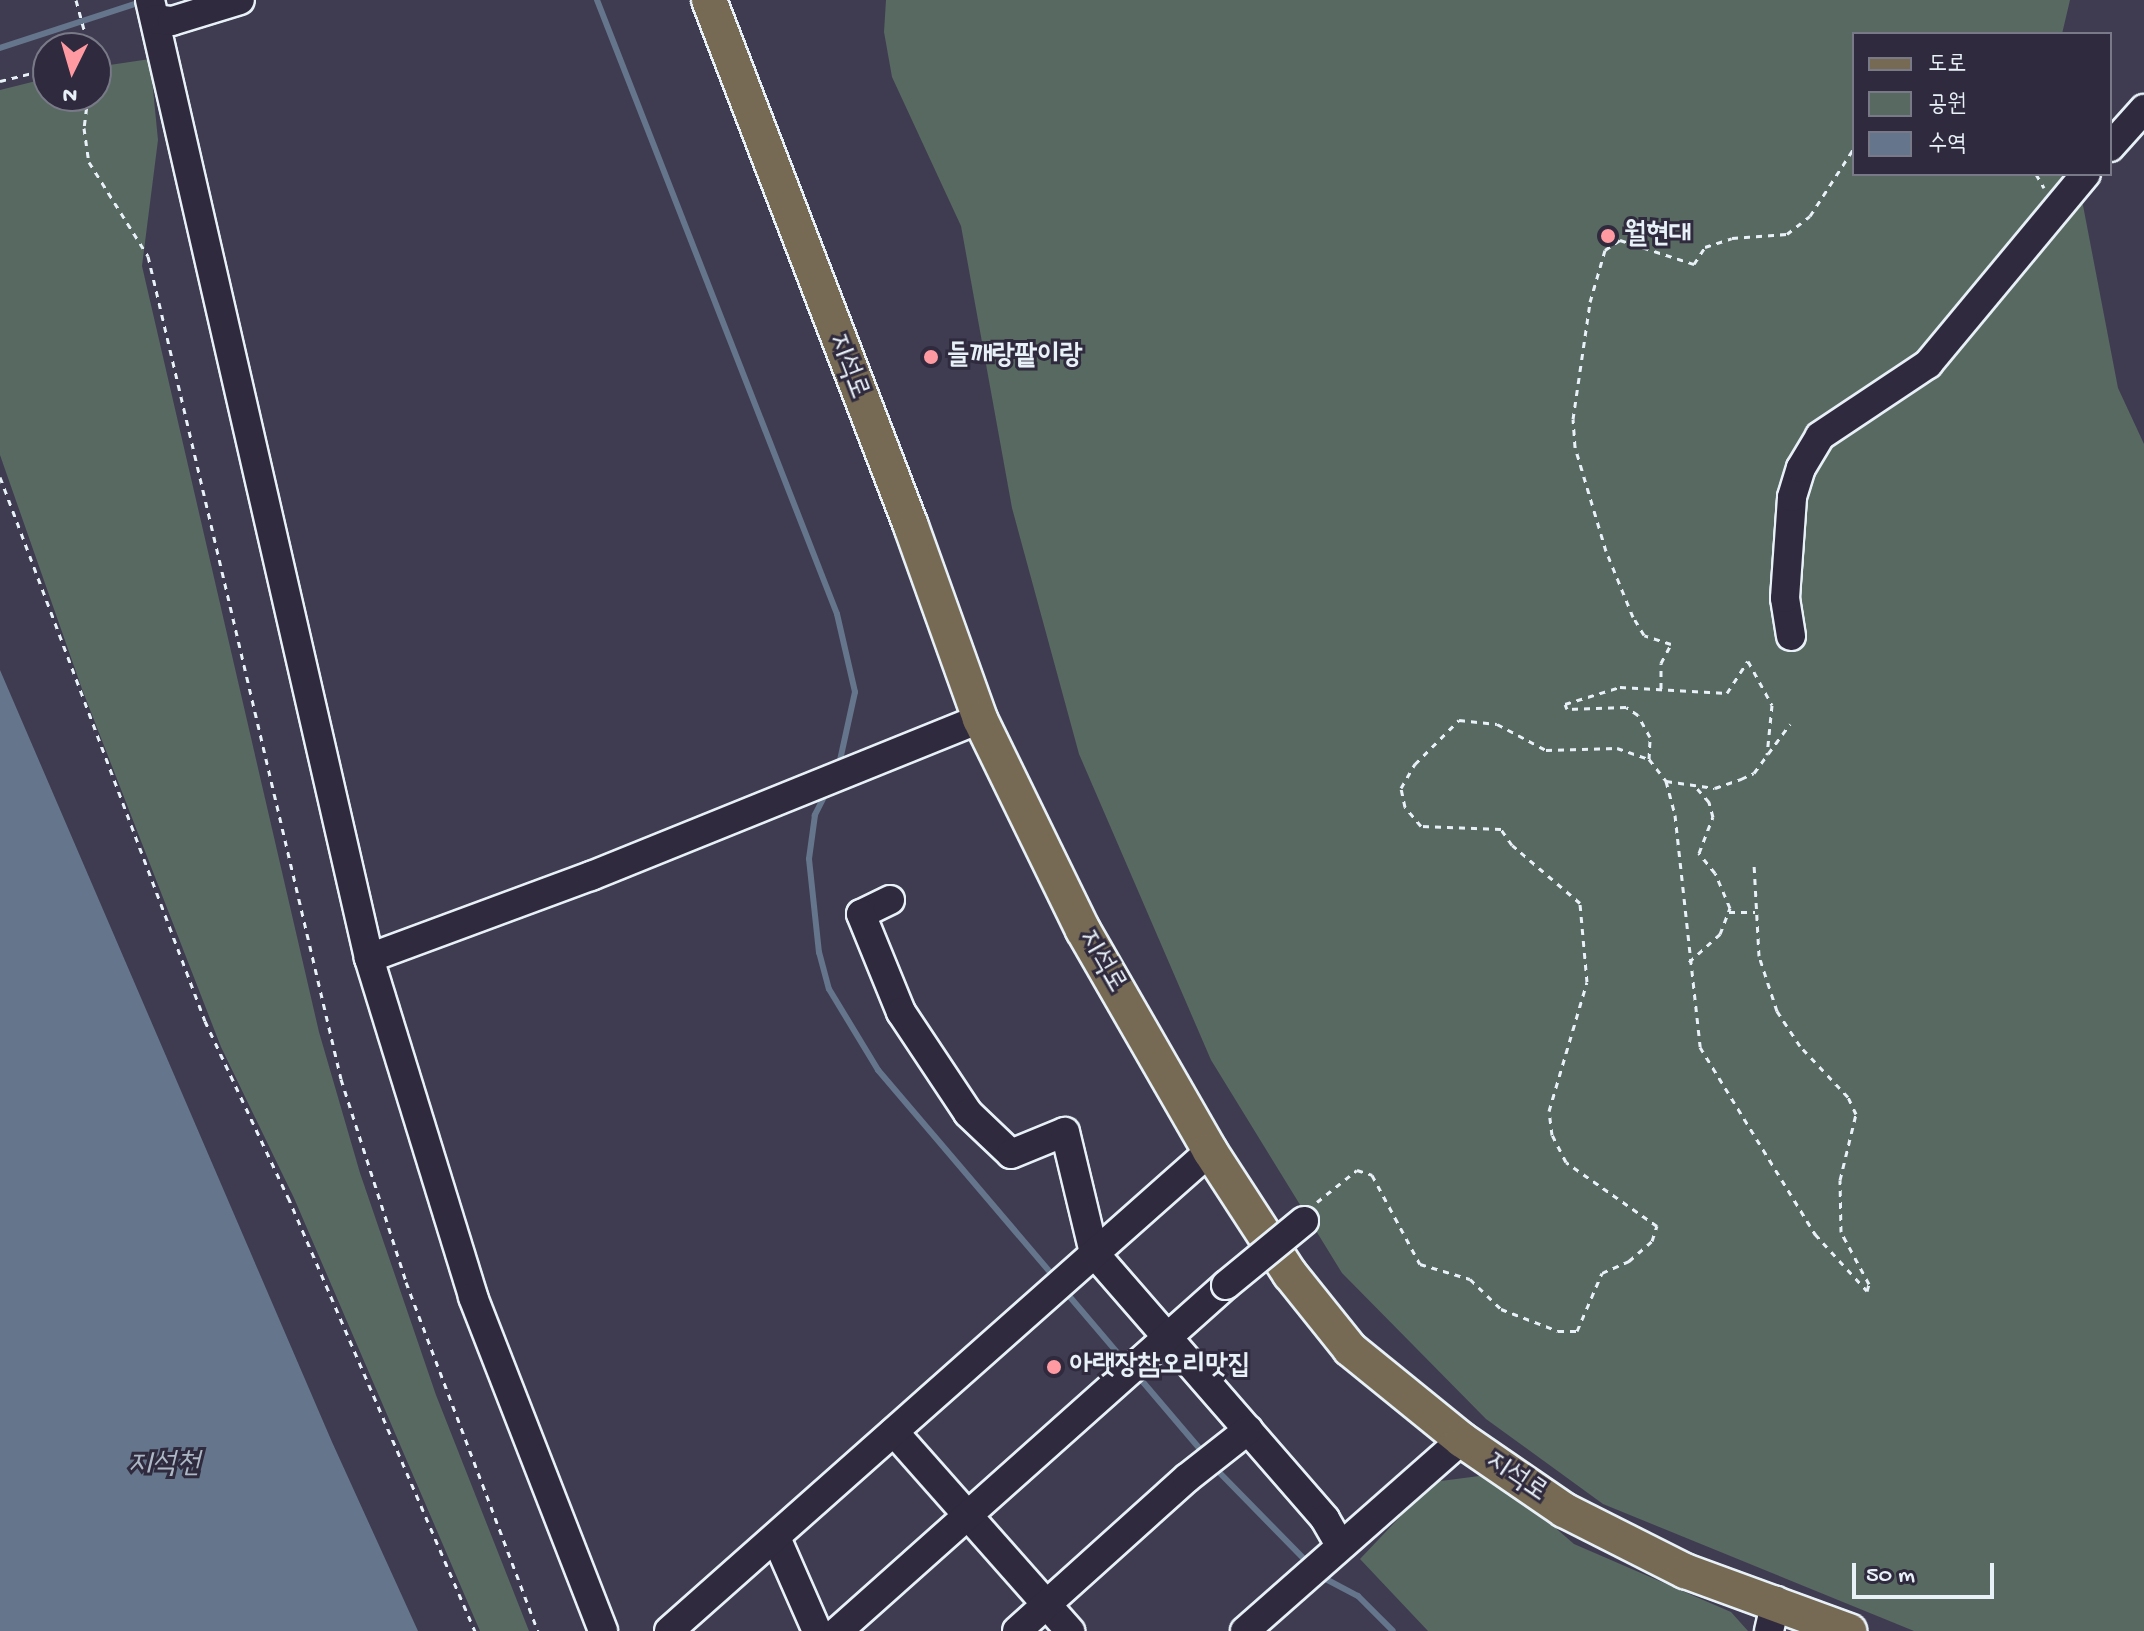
<!DOCTYPE html>
<meta charset="utf-8">
<style>
body{margin:0}
#map{position:relative;width:2144px;height:1631px;overflow:hidden;background:#3f3c51;font-family:"Gochi Hand","Poor Story",sans-serif}
div>[style]{position:absolute}
.green>*{inset:0;background:#586961}
.water>*{inset:0;background:#65758c}
.stream>*{height:6px;margin:-3px;padding:0 3px;transform-origin:3px;border-radius:3px;background:#65758c}
.path>*{height:3px;margin-top:-1.5px;transform-origin:0;background:repeating-linear-gradient(90deg,#e8f1f8 0 6px,transparent 0 12px)}
.roads{filter:drop-shadow(2px 0 #e8f1f8) drop-shadow(-2px 0 #e8f1f8) drop-shadow(0 2px #e8f1f8) drop-shadow(0 -2px #e8f1f8)}
.minor>*{height:28px;margin:-14px;padding:0 14px;transform-origin:14px;border-radius:14px;background:#2f2a3d}
.major>*{height:34px;margin:-17px;padding:0 17px;transform-origin:17px;border-radius:17px;background:#766a54}
.bridges{filter:drop-shadow(2px 0 #e8f1f8) drop-shadow(-2px 0 #e8f1f8) drop-shadow(0 2px #e8f1f8) drop-shadow(0 -2px #e8f1f8)}
.minor-bridge>*{height:28px;margin:-14px;padding:0 14px;transform-origin:14px;border-radius:14px;background:#2f2a3d}
.dots>*{width:22px;height:22px;translate:-50% -50%;box-sizing:border-box;border:4px solid #2f2a3d;border-radius:50%}
span{translate:-50% -50%;white-space:nowrap;text-align:center;line-height:1.15;-webkit-text-stroke:6px #2f2a3d;paint-order:stroke}
.poi-label{font-size:28px;color:#e8f1f8;font-weight:700}
.left{translate:0 -50%;text-align:left}
.street-label{font-size:28px;color:#e8f1f8}
.water-label{font-size:30px;color:#adb9c7;font-style:italic}
.legend{position:absolute;left:1852px;top:32px;width:260px;height:144px;box-sizing:border-box;background:#2f2a3d;border:2px solid #797a88;margin:0;padding:10px 14px;list-style:none;font-size:24px;color:#e8f1f8}
.legend li{display:flex;align-items:center;gap:16px;height:40px}
.legend b{width:40px;border:2px solid #797a88}
.north{position:absolute;left:32px;top:32px;width:80px;height:80px;box-sizing:border-box;background:#2f2a3d;border:2px solid #797a88;border-radius:50%;rotate:185deg;font-size:22px;font-weight:700;line-height:32px;text-align:center;color:#e8f1f8}
.north::after{content:'';display:block;margin:auto;width:28px;height:36px;background:#ff9aa2;clip-path:polygon(50% 0,100% 100%,50% 72%,0 100%)}
.scale{position:absolute;left:1852px;top:1563px;width:142px;height:36px;box-sizing:border-box;border:4px solid #e8f1f8;border-top:0;padding-left:10px;font-size:24px;line-height:28px;white-space:nowrap;color:#e8f1f8;-webkit-text-stroke:6px #2f2a3d;paint-order:stroke}
</style>
<div id="map">
<div class="green">
<div style="clip-path:polygon(886px 0,2070px 0,2062px 34px,1854px 34px,1854px 174px,2077px 174px,2118px 388px,2144px 444px,2144px 1631px,1914px 1631px,1603px 1504px,1486px 1419px,1342px 1273px,1211px 1060px,1079px 754px,1012px 508px,961px 226px,892px 77px,884px 32px)"></div>
<div style="clip-path:polygon(150px 59px,158px 140px,142px 266px,319px 1032px,360px 1173px,436px 1395px,529px 1631px,480px 1631px,294px 1198px,221px 1047px,82px 689px,0 455px,0 90px,48px 78px,48px 96px,96px 96px,96px 67px)"></div>
<div style="clip-path:polygon(1487px 1475px,1513px 1491px,1574px 1544px,1731px 1612px,1748px 1631px,1428px 1631px,1360px 1559px,1433px 1482px)"></div>
</div>
<div class="water">
<div style="clip-path:polygon(0 670px,332px 1442px,418px 1631px,0 1631px)"></div>
</div>
<div class="stream">
<div style="left:597px;top:0;width:659px;rotate:68.65deg"></div>
<div style="left:837px;top:614px;width:80px;rotate:77deg"></div>
<div style="left:855px;top:692px;width:75px;rotate:102.4deg"></div>
<div style="left:0;top:48px;width:151px;rotate:-18.1deg"></div>
<div style="left:826px;top:793px;width:25px;rotate:117deg"></div>
<div style="left:815px;top:815px;width:44px;rotate:97.8deg"></div>
<div style="left:809px;top:859px;width:94px;rotate:83.9deg"></div>
<div style="left:819px;top:952px;width:38px;rotate:75deg"></div>
<div style="left:829px;top:989px;width:95px;rotate:58.8deg"></div>
<div style="left:878px;top:1070px;width:273px;rotate:49.6deg"></div>
<div style="left:1064px;top:1290px;width:97px;rotate:49.6deg"></div>
<div style="left:1137px;top:1375px;width:105px;rotate:49.6deg"></div>
<div style="left:1214px;top:1467px;width:137px;rotate:45.6deg"></div>
<div style="left:1320px;top:1576px;width:43px;rotate:27.8deg"></div>
<div style="left:1358px;top:1596px;width:49px;rotate:45deg"></div>
</div>
<div class="path">
<div style="left:76px;top:0;width:50px;rotate:74.8deg"></div>
<div style="left:0;top:81px;width:49px;rotate:-14deg"></div>
<div style="left:88px;top:96px;width:32px;rotate:97deg"></div>
<div style="left:84px;top:128px;width:34px;rotate:82deg"></div>
<div style="left:89px;top:162px;width:111px;rotate:57.9deg"></div>
<div style="left:148px;top:256px;width:845px;rotate:76.8deg"></div>
<div style="left:341px;top:1079px;width:213px;rotate:72.2deg"></div>
<div style="left:406px;top:1282px;width:373px;rotate:69.3deg"></div>
<div style="left:2036px;top:174px;width:16px;rotate:60deg"></div>
<div style="left:0;top:477px;width:581px;rotate:69.35deg"></div>
<div style="left:205px;top:1021px;width:195px;rotate:64.8deg"></div>
<div style="left:288px;top:1197px;width:473px;rotate:66.7deg"></div>
<div style="left:1661px;top:689px;width:26px;rotate:-90deg"></div>
<div style="left:1661px;top:663px;width:21px;rotate:-62deg"></div>
<div style="left:1671px;top:644px;width:28px;rotate:-162deg"></div>
<div style="left:1644px;top:635px;width:21px;rotate:-121deg"></div>
<div style="left:1633px;top:617px;width:71px;rotate:-112.2deg"></div>
<div style="left:1606px;top:551px;width:109px;rotate:-106.6deg"></div>
<div style="left:1575px;top:447px;width:28px;rotate:-94deg"></div>
<div style="left:1573px;top:419px;width:118px;rotate:-81.7deg"></div>
<div style="left:1590px;top:302px;width:54px;rotate:-73.9deg"></div>
<div style="left:1605px;top:250px;width:18px;rotate:-34deg"></div>
<div style="left:1620px;top:240px;width:78px;rotate:18deg"></div>
<div style="left:1694px;top:264px;width:20px;rotate:-57deg"></div>
<div style="left:1705px;top:247px;width:28px;rotate:-18deg"></div>
<div style="left:1732px;top:238px;width:55px;rotate:-4.2deg"></div>
<div style="left:1787px;top:234px;width:29px;rotate:-38deg"></div>
<div style="left:1810px;top:216px;width:81px;rotate:-57.1deg"></div>
<div style="left:1649px;top:759px;width:22px;rotate:-87deg"></div>
<div style="left:1650px;top:737px;width:25px;rotate:-119deg"></div>
<div style="left:1638px;top:715px;width:14px;rotate:-146deg"></div>
<div style="left:1626px;top:707px;width:59px;rotate:178.1deg"></div>
<div style="left:1567px;top:709px;width:5px;rotate:-112deg"></div>
<div style="left:1565px;top:704px;width:58px;rotate:-17.2deg"></div>
<div style="left:1620px;top:687px;width:107px;rotate:3.2deg"></div>
<div style="left:1727px;top:693px;width:38px;rotate:-57deg"></div>
<div style="left:1748px;top:661px;width:50px;rotate:61.4deg"></div>
<div style="left:1772px;top:705px;width:50px;rotate:95.7deg"></div>
<div style="left:1666px;top:781px;width:49px;rotate:8.1deg"></div>
<div style="left:1715px;top:788px;width:28px;rotate:-19deg"></div>
<div style="left:1741px;top:779px;width:14px;rotate:-25deg"></div>
<div style="left:1754px;top:773px;width:61px;rotate:-53.7deg"></div>
<div style="left:1729px;top:912px;width:26px"></div>
<div style="left:1689px;top:962px;width:42px;rotate:-42.1deg"></div>
<div style="left:1720px;top:934px;width:28px;rotate:-69deg"></div>
<div style="left:1730px;top:908px;width:38px;rotate:-113deg"></div>
<div style="left:1715px;top:873px;width:26px;rotate:-129deg"></div>
<div style="left:1699px;top:853px;width:39px;rotate:-69deg"></div>
<div style="left:1713px;top:817px;width:16px;rotate:-105deg"></div>
<div style="left:1709px;top:802px;width:20px;rotate:-131deg"></div>
<div style="left:1317px;top:1202px;width:51px;rotate:-38.7deg"></div>
<div style="left:1357px;top:1170px;width:16px;rotate:18deg"></div>
<div style="left:1372px;top:1175px;width:101px;rotate:61.7deg"></div>
<div style="left:1420px;top:1264px;width:52px;rotate:16.7deg"></div>
<div style="left:1470px;top:1279px;width:43px;rotate:44.1deg"></div>
<div style="left:1501px;top:1309px;width:61px;rotate:21.1deg"></div>
<div style="left:1558px;top:1331px;width:19px"></div>
<div style="left:1577px;top:1331px;width:63px;rotate:-66.7deg"></div>
<div style="left:1602px;top:1273px;width:30px;rotate:-24deg"></div>
<div style="left:1629px;top:1261px;width:30px;rotate:-41deg"></div>
<div style="left:1652px;top:1241px;width:16px;rotate:-72deg"></div>
<div style="left:1657px;top:1226px;width:111px;rotate:-144.9deg"></div>
<div style="left:1566px;top:1162px;width:30px;rotate:-117deg"></div>
<div style="left:1552px;top:1135px;width:24px;rotate:-97deg"></div>
<div style="left:1549px;top:1111px;width:134px;rotate:-73.6deg"></div>
<div style="left:1587px;top:982px;width:79px;rotate:-95.1deg"></div>
<div style="left:1580px;top:903px;width:89px;rotate:-139.5deg"></div>
<div style="left:1512px;top:845px;width:19px;rotate:-125deg"></div>
<div style="left:1501px;top:829px;width:80px;rotate:-177.9deg"></div>
<div style="left:1421px;top:826px;width:25px;rotate:-130deg"></div>
<div style="left:1405px;top:807px;width:19px;rotate:-102deg"></div>
<div style="left:1401px;top:788px;width:28px;rotate:-60deg"></div>
<div style="left:1415px;top:764px;width:62px;rotate:-45deg"></div>
<div style="left:1459px;top:720px;width:38px;rotate:6deg"></div>
<div style="left:1497px;top:724px;width:55px;rotate:28deg"></div>
<div style="left:1546px;top:750px;width:71px;rotate:-1.6deg"></div>
<div style="left:1617px;top:748px;width:34px;rotate:19deg"></div>
<div style="left:1649px;top:759px;width:28px;rotate:52deg"></div>
<div style="left:1666px;top:781px;width:35px;rotate:75deg"></div>
<div style="left:1675px;top:815px;width:233px;rotate:83.8deg"></div>
<div style="left:1700px;top:1047px;width:220px;rotate:58.4deg"></div>
<div style="left:1815px;top:1234px;width:77px;rotate:47.6deg"></div>
<div style="left:1867px;top:1291px;width:7px;rotate:-74deg"></div>
<div style="left:1869px;top:1284px;width:59px;rotate:-118.3deg"></div>
<div style="left:1841px;top:1232px;width:52px;rotate:-91.1deg"></div>
<div style="left:1840px;top:1180px;width:68px;rotate:-76.4deg"></div>
<div style="left:1856px;top:1114px;width:19px;rotate:-115deg"></div>
<div style="left:1848px;top:1097px;width:70px;rotate:-133.3deg"></div>
<div style="left:1800px;top:1046px;width:42px;rotate:-123.3deg"></div>
<div style="left:1777px;top:1011px;width:58px;rotate:-108.1deg"></div>
<div style="left:1759px;top:956px;width:93px;rotate:-93.1deg"></div>
</div>
<div class="roads">
<div class="minor">
<div style="left:150px;top:0;width:983px;rotate:77.12deg"></div>
<div style="left:369px;top:958px;width:355px;rotate:72.9deg"></div>
<div style="left:473px;top:1297px;width:358px;rotate:68.7deg"></div>
<div style="left:155px;top:19px;width:17px;rotate:7deg"></div>
<div style="left:172px;top:21px;width:71px;rotate:-17.2deg"></div>
<div style="left:2110px;top:147px;width:51px;rotate:-48.2deg"></div>
<div style="left:1791px;top:636px;width:38px;rotate:-99deg"></div>
<div style="left:1785px;top:598px;width:101px;rotate:-86deg"></div>
<div style="left:1792px;top:497px;width:30px;rotate:-73deg"></div>
<div style="left:1801px;top:468px;width:37px;rotate:-59deg"></div>
<div style="left:1820px;top:436px;width:130px;rotate:-33.7deg"></div>
<div style="left:1928px;top:364px;width:247px;rotate:-50.3deg"></div>
<div style="left:890px;top:900px;width:32px;rotate:154deg"></div>
<div style="left:861px;top:914px;width:106px;rotate:67.8deg"></div>
<div style="left:901px;top:1012px;width:121px;rotate:56.4deg"></div>
<div style="left:968px;top:1113px;width:59px;rotate:43.6deg"></div>
<div style="left:1011px;top:1154px;width:58px;rotate:-22.2deg"></div>
<div style="left:1065px;top:1132px;width:124px;rotate:76.5deg"></div>
<div style="left:1094px;top:1253px;width:352px;rotate:49deg"></div>
<div style="left:1325px;top:1519px;width:28px;rotate:60deg"></div>
<div style="left:369px;top:958px;width:237px;rotate:-20.3deg"></div>
<div style="left:591px;top:876px;width:419px;rotate:-22deg"></div>
<div style="left:894px;top:1432px;width:266px;rotate:48.5deg"></div>
<div style="left:777px;top:1540px;width:99px;rotate:66.3deg"></div>
<div style="left:669px;top:1631px;width:723px;rotate:-41.58deg"></div>
<div style="left:838px;top:1631px;width:520px;rotate:-41.73deg"></div>
<div style="left:1017px;top:1631px;width:229px;rotate:-42deg"></div>
<div style="left:1187px;top:1478px;width:78px;rotate:-38.2deg"></div>
<div style="left:1245px;top:1631px;width:289px;rotate:-41.4deg"></div>
<div style="left:1769px;top:1631px;width:31px;rotate:-77deg"></div>
</div>
<div class="major">
<div style="left:709px;top:0;width:563px;rotate:68.99deg"></div>
<div style="left:911px;top:526px;width:205px;rotate:70.3deg"></div>
<div style="left:980px;top:719px;width:235px;rotate:64deg"></div>
<div style="left:1083px;top:930px;width:255px;rotate:60.1deg"></div>
<div style="left:1210px;top:1151px;width:147px;rotate:57deg"></div>
<div style="left:1290px;top:1274px;width:96px;rotate:51.3deg"></div>
<div style="left:1350px;top:1349px;width:144px;rotate:39.1deg"></div>
<div style="left:1462px;top:1440px;width:124px;rotate:34.5deg"></div>
<div style="left:1564px;top:1510px;width:136px;rotate:26.8deg"></div>
<div style="left:1685px;top:1571px;width:175px;rotate:20.1deg"></div>
</div>
</div>
<div class="bridges">
<div class="minor-bridge">
<div style="left:1226px;top:1285px;width:101px;rotate:-39.4deg"></div>
</div>
</div>
<div class="dots">
<div style="left:1608px;top:236px;background:#ff9aa2"></div>
<div style="left:931px;top:357px;background:#ff9aa2"></div>
<div style="left:1054px;top:1367px;background:#ff9aa2"></div>
</div>
<div class="poi-label">
<span class="left" style="left:1624px;top:236px">월현대</span>
<span class="left" style="left:947px;top:357px">들깨랑팥이랑</span>
<span class="left" style="left:1070px;top:1367px">아랫장참오리맛집</span>
</div>
<div class="street-label">
<span style="left:847px;top:367px;rotate:69deg">지석로</span>
<span style="left:1101px;top:962px;rotate:60deg">지석로</span>
<span style="left:1516px;top:1478px;rotate:34deg">지석로</span>
</div>
<div class="water-label">
<span style="left:164px;top:1466px">지석천</span>
</div>
<ul class="legend">
<li><b style="height:10px;background:#766a54"></b>도로</li>
<li><b style="height:22px;background:#586961"></b>공원</li>
<li><b style="height:22px;background:#65758c"></b>수역</li>
</ul>
<div class="north">N</div>
<div class="scale">50 m</div>
</div>
